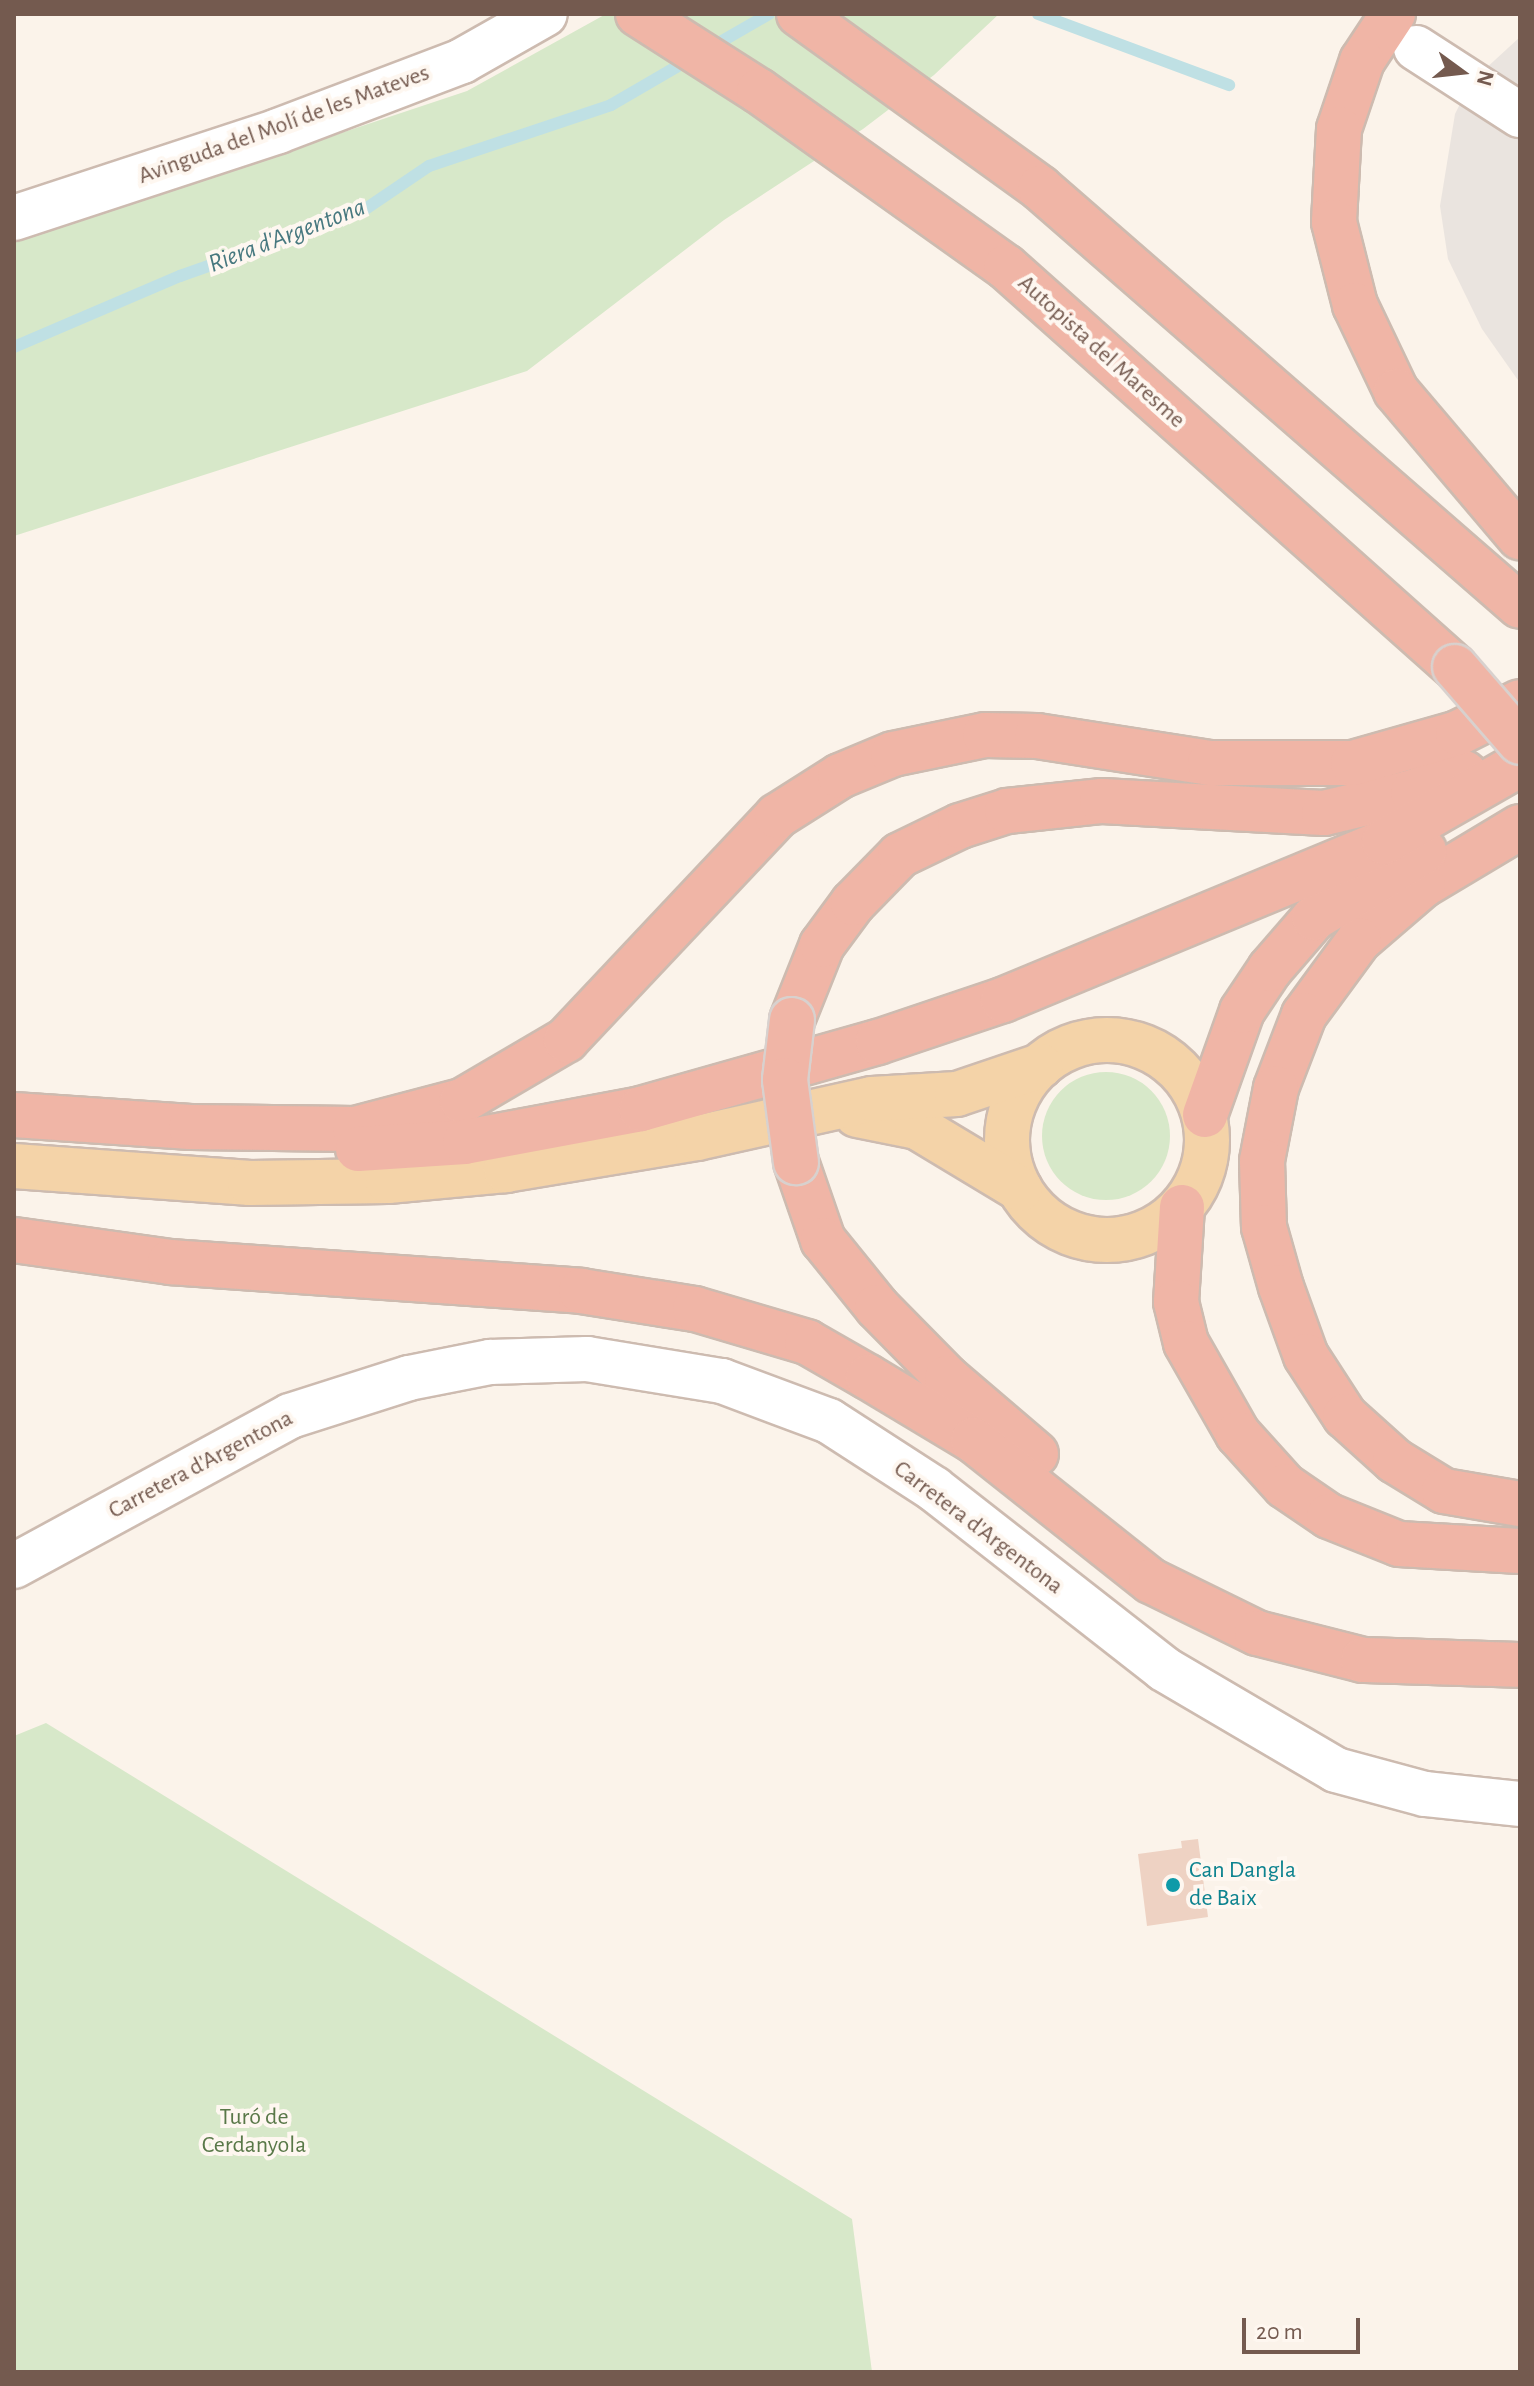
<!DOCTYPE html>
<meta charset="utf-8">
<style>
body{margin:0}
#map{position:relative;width:1534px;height:2386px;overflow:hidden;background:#fbf3ea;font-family:"Alegreya Sans",sans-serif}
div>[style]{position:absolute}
.industrial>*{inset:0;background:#eae4df}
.green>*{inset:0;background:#d7e8c9}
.round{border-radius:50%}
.stream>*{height:12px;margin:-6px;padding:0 6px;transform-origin:6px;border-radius:6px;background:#bfe0e4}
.building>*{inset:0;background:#eed2c3}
.roads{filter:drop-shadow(2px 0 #cdbbb0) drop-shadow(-2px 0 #cdbbb0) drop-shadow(0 2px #cdbbb0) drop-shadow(0 -2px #cdbbb0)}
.minor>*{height:44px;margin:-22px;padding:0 22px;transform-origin:22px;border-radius:22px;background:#fff}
.major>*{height:44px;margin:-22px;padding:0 22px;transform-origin:22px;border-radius:22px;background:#f4d3a8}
.major>.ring{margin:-22px;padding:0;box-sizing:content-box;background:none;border:44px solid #f4d3a8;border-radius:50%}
.highway>*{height:44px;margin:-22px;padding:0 22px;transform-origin:22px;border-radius:22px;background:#f0b5a6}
.bridges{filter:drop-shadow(2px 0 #d8d1ce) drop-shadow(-2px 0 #d8d1ce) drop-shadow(0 2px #d8d1ce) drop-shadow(0 -2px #d8d1ce)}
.highway-bridge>*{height:44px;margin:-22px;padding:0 22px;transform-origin:22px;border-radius:22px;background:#f0b5a6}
.dots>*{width:22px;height:22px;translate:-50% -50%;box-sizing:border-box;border:4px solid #fef7f0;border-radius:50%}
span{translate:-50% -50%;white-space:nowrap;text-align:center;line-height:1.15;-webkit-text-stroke:8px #fef7f0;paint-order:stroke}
.street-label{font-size:24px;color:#745a4f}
.culture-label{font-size:24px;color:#0d838f}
.left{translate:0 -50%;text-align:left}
.park-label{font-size:24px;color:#597848}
.water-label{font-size:26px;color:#47787f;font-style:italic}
.frame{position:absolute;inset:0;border:16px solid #745a4f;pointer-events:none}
.north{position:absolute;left:1422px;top:32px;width:80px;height:80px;-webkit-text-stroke:6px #fef7f0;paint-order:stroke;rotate:105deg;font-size:22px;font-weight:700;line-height:32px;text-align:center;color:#745a4f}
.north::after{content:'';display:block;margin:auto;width:28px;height:36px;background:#745a4f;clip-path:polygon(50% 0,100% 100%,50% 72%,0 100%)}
.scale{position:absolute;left:1242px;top:2318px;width:118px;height:36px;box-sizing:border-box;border:4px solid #745a4f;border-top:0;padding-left:10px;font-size:24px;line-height:28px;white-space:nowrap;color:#745a4f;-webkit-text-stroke:6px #fef7f0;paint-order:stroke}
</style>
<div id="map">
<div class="industrial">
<div style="clip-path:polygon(1520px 37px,1520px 383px,1482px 329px,1448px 259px,1440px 206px,1455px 114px,1471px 82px)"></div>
</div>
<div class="green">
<div style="clip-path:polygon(606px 14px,999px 14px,934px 75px,863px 129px,724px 220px,527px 371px,14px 536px,14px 242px,467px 91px)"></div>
<div class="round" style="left:1042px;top:1072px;width:128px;height:128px"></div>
<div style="clip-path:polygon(46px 1723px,852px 2219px,872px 2372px,14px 2372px,14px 1736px)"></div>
</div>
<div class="stream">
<div style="left:1038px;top:14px;width:204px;rotate:20.4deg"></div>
<div style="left:710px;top:48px;width:68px;rotate:-30deg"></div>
<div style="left:14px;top:347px;width:181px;rotate:-23.2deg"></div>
<div style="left:180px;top:276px;width:192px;rotate:-19.5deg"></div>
<div style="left:361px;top:212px;width:82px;rotate:-34.1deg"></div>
<div style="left:429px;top:166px;width:192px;rotate:-18.5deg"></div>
<div style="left:611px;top:105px;width:91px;rotate:-30.2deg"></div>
</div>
<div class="building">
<div style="clip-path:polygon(1198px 1839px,1208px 1917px,1147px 1926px,1138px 1854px,1182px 1848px,1181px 1841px)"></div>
</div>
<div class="roads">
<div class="minor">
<div style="left:1416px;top:48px;width:124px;rotate:32.8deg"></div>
<div style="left:14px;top:218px;width:278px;rotate:-18.2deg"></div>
<div style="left:278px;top:131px;width:197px;rotate:-20.8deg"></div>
<div style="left:462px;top:61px;width:95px;rotate:-29.5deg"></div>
<div style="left:14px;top:1566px;width:314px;rotate:-28.5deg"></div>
<div style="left:290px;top:1416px;width:125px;rotate:-17.7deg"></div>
<div style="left:409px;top:1378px;width:83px;rotate:-11.2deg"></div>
<div style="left:490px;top:1362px;width:97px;rotate:-1.8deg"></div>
<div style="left:587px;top:1359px;width:137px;rotate:9.3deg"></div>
<div style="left:722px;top:1381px;width:114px;rotate:20.5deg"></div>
<div style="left:829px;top:1421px;width:125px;rotate:32.9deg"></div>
<div style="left:934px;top:1489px;width:292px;rotate:38deg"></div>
<div style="left:1164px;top:1669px;width:199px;rotate:30.4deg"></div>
<div style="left:1336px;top:1770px;width:92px;rotate:15.1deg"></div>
<div style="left:1425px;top:1794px;width:96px;rotate:6deg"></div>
</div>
<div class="major">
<div class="ring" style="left:1007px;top:1040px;width:156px;height:156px"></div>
<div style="left:857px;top:1115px;width:61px;rotate:11.3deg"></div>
<div style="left:917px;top:1127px;width:120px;rotate:31deg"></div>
<div style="left:14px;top:1166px;width:237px;rotate:4.1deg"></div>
<div style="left:250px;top:1183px;width:138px;rotate:-0.8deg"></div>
<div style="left:388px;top:1181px;width:119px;rotate:-5.3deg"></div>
<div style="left:506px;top:1170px;width:194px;rotate:-9.5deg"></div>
<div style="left:697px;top:1138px;width:179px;rotate:-12.6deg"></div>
<div style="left:872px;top:1099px;width:85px;rotate:-3.4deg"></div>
<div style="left:957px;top:1094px;width:88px;rotate:-18.6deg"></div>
</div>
<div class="highway">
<div style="left:638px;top:14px;width:143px;rotate:32.5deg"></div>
<div style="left:759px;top:91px;width:303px;rotate:35.5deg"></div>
<div style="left:1006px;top:267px;width:601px;rotate:41.7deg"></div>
<div style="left:799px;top:14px;width:297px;rotate:35.8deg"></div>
<div style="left:1040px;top:188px;width:636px;rotate:41.05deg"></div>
<div style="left:1393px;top:14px;width:56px;rotate:123.4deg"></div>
<div style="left:1362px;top:61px;width:72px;rotate:108.7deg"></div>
<div style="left:1339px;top:129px;width:93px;rotate:93.1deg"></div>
<div style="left:1334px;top:222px;width:86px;rotate:75.8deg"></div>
<div style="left:1355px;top:305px;width:95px;rotate:64.5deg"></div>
<div style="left:1396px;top:391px;width:192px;rotate:49.7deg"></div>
<div style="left:1520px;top:827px;width:113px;rotate:149.1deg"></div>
<div style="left:1423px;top:885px;width:84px;rotate:139.3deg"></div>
<div style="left:1359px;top:940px;width:93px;rotate:126.3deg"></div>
<div style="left:1304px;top:1015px;width:78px;rotate:111deg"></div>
<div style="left:1276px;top:1088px;width:74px;rotate:100.9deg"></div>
<div style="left:1262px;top:1161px;width:66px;rotate:88.3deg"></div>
<div style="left:1264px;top:1227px;width:62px;rotate:74.2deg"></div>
<div style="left:1281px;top:1287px;width:73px;rotate:70.1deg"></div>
<div style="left:1306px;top:1356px;width:72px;rotate:57deg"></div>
<div style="left:1345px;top:1416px;width:67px;rotate:42deg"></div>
<div style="left:1395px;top:1461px;width:57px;rotate:31.5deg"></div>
<div style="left:1444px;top:1491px;width:77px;rotate:9.7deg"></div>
<div style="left:792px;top:1020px;width:81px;rotate:-68.2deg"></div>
<div style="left:822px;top:945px;width:52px;rotate:-53.6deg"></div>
<div style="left:853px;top:903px;width:67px;rotate:-45.6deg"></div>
<div style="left:900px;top:855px;width:67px;rotate:-25.8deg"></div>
<div style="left:960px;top:826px;width:49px;rotate:-17.7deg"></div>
<div style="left:1007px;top:811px;width:96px;rotate:-6deg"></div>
<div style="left:1102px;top:801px;width:222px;rotate:3.1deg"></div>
<div style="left:1324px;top:813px;width:91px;rotate:-13.3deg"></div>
<div style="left:1413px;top:792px;width:55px;rotate:-20.1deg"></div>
<div style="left:14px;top:1115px;width:177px;rotate:3.9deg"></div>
<div style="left:191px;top:1127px;width:164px;rotate:0.7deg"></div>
<div style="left:355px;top:1129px;width:111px;rotate:-14.7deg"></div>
<div style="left:462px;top:1101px;width:121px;rotate:-30.4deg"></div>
<div style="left:566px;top:1040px;width:308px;rotate:-46.7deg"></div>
<div style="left:777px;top:816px;width:75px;rotate:-32.4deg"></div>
<div style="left:840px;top:776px;width:57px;rotate:-22.5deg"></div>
<div style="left:893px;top:754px;width:94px;rotate:-11.7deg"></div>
<div style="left:985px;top:735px;width:52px;rotate:1.1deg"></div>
<div style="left:1037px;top:736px;width:175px;rotate:8.9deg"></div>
<div style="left:1210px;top:763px;width:143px"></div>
<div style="left:1353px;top:763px;width:109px;rotate:-15.9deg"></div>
<div style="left:1458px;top:733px;width:69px;rotate:-26.6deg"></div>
<div style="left:1205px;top:1115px;width:110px;rotate:-70.4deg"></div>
<div style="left:1242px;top:1011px;width:50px;rotate:-56.3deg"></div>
<div style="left:1270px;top:969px;width:67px;rotate:-49.2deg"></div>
<div style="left:1314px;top:918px;width:129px;rotate:-31.3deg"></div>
<div style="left:358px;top:1149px;width:107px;rotate:-3.7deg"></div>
<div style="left:465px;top:1142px;width:179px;rotate:-10.6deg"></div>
<div style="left:641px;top:1109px;width:246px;rotate:-15.8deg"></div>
<div style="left:878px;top:1042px;width:132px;rotate:-18.6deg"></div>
<div style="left:1003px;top:1000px;width:412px;rotate:-22.5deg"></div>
<div style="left:1384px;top:842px;width:157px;rotate:-29.8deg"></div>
<div style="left:796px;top:1162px;width:83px;rotate:70.9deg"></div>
<div style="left:823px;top:1240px;width:86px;rotate:51.1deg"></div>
<div style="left:877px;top:1307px;width:100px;rotate:45.4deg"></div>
<div style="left:947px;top:1378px;width:117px;rotate:40.5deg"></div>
<div style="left:1182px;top:1207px;width:95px;rotate:93.6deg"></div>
<div style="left:1176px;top:1302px;width:42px;rotate:76.3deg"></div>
<div style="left:1186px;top:1343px;width:105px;rotate:60.3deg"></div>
<div style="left:1238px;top:1434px;width:70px;rotate:47.9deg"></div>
<div style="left:1285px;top:1486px;width:53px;rotate:34.3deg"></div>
<div style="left:1329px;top:1516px;width:75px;rotate:21.8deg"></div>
<div style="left:1399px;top:1544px;width:121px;rotate:3.3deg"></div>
<div style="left:14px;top:1240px;width:158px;rotate:8deg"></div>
<div style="left:170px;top:1262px;width:412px;rotate:4deg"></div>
<div style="left:581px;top:1291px;width:115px;rotate:9deg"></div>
<div style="left:695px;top:1309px;width:117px;rotate:16.4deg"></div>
<div style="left:807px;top:1342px;width:70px;rotate:29.8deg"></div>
<div style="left:868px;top:1377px;width:122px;rotate:31deg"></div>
<div style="left:973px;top:1440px;width:227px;rotate:38.4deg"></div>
<div style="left:1151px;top:1581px;width:118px;rotate:26.1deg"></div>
<div style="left:1257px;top:1633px;width:109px;rotate:14.3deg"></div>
<div style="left:1363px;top:1660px;width:157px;rotate:1.8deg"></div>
</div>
</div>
<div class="bridges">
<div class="highway-bridge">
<div style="left:1455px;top:667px;width:99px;rotate:49.1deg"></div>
<div style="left:792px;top:1020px;width:60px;rotate:96.7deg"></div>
<div style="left:785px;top:1080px;width:83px;rotate:82.4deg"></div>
</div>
</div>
<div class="dots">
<div style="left:1173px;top:1885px;background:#0f9aa8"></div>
</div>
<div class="street-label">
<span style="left:284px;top:125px;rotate:-20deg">Avinguda del Molí de les Mateves</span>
<span style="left:1101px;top:352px;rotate:42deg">Autopista del Maresme</span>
<span style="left:201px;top:1465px;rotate:-28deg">Carretera d'Argentona</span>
<span style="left:978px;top:1528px;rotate:37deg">Carretera d'Argentona</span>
</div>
<div class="culture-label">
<span class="left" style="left:1189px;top:1885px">Can Dangla<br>de Baix</span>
</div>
<div class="park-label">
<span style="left:254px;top:2132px">Turó de<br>Cerdanyola</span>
</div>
<div class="water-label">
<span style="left:287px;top:236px;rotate:-21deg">Riera d'Argentona</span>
</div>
<div class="frame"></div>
<div class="north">N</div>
<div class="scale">20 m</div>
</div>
